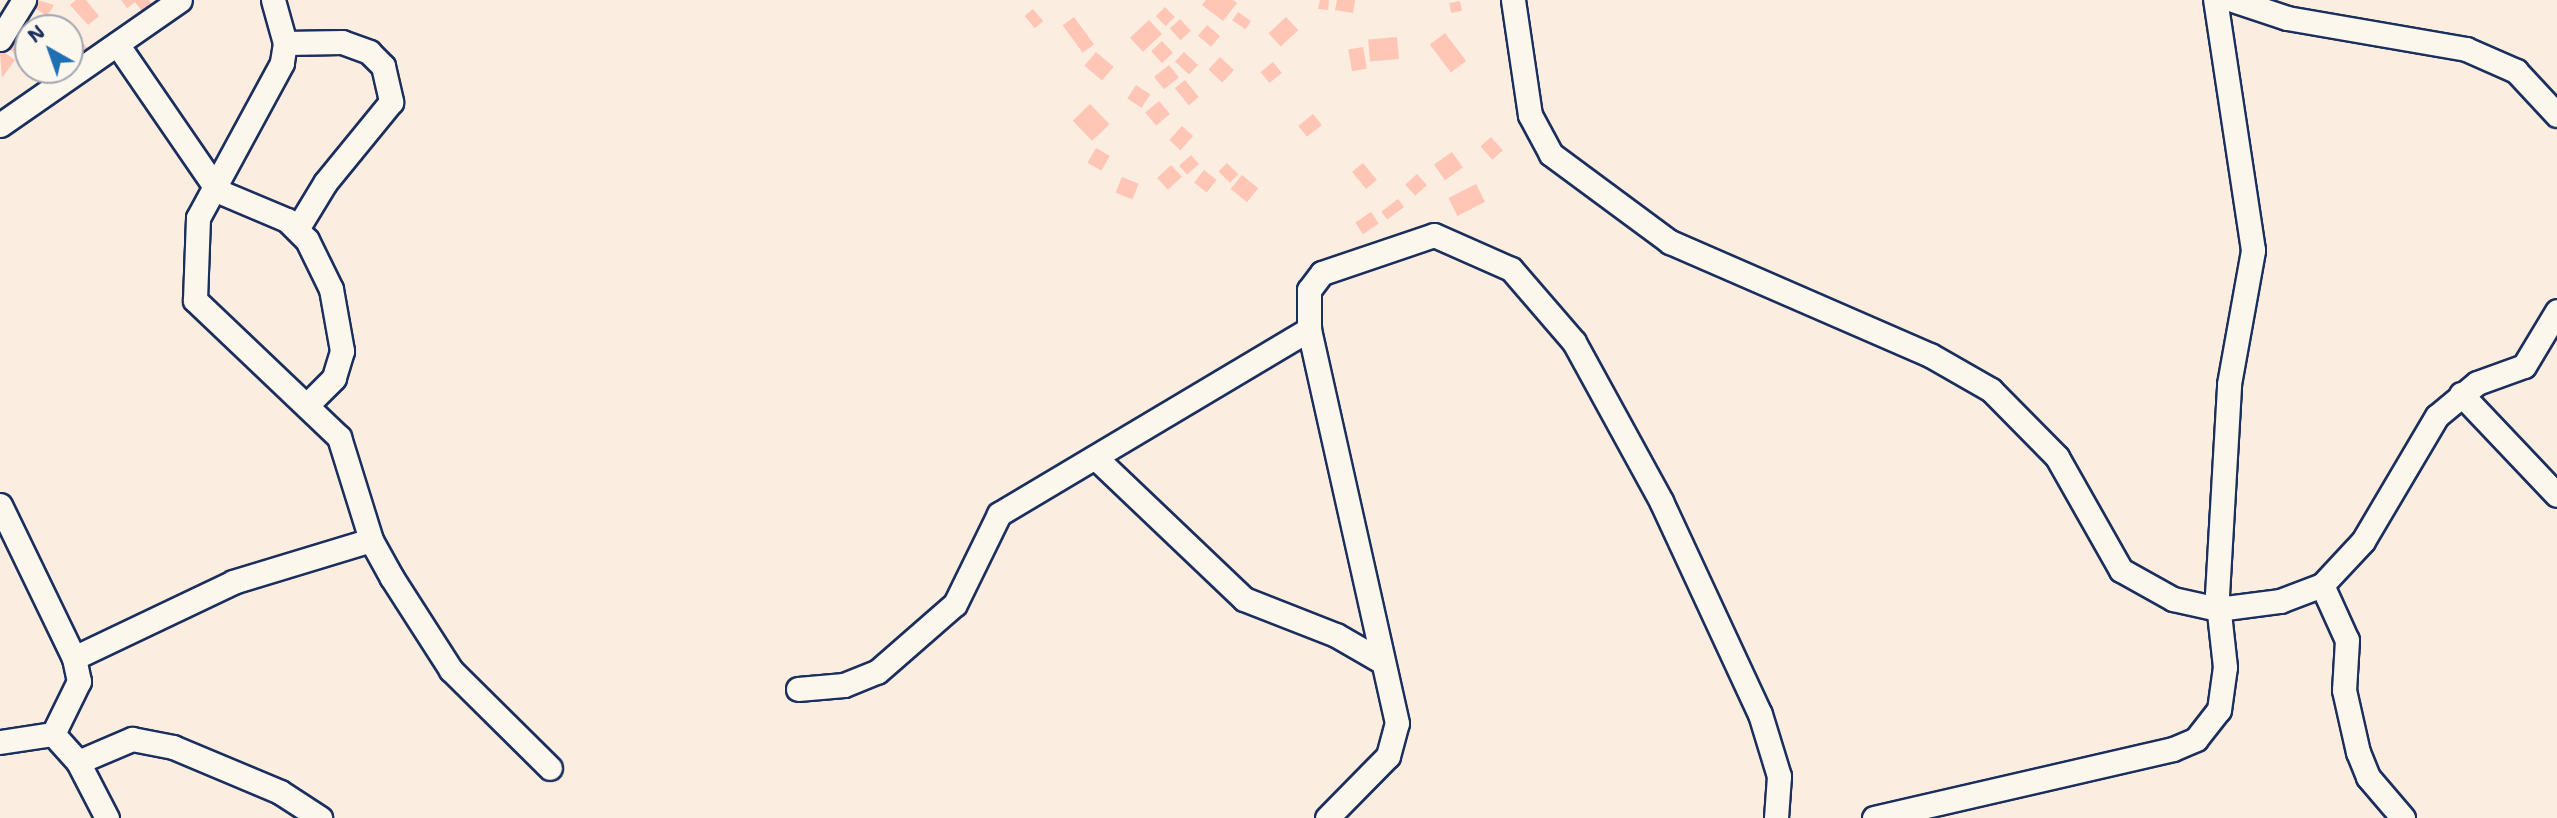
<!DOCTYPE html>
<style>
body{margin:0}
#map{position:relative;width:2557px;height:818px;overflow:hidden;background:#fcede1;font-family:"Shantell Sans",sans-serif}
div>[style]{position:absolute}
.building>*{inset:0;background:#ffc5b5;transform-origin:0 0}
.roads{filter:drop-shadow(2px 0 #1b2f5e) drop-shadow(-2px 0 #1b2f5e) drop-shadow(0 2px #1b2f5e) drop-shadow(0 -2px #1b2f5e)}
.minor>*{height:23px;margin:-11.5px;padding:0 11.5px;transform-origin:11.5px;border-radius:11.5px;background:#fbf7ec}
span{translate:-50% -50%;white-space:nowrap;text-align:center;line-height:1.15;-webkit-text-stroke:7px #fbf7ec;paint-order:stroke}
.north{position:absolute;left:14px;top:14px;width:70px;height:70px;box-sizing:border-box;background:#fbf7ec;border:2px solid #a1a7b3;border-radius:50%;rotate:320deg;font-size:19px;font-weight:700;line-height:28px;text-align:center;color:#1b2f5e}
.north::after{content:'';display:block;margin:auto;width:24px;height:32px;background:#1f6fb2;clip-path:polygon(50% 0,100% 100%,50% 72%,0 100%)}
</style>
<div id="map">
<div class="building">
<div style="clip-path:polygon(37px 0,54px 5px,47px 16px,33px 7px)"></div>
<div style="clip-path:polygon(76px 0,86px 0,99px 16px,88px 25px,70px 5px)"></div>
<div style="clip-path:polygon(121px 0,149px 0,156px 10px,146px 17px,135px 2px,127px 8px)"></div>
<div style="clip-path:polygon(1206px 0,1233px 0,1237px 3px,1223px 21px,1202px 5px)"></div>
<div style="clip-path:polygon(1320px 0,1329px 0,1328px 10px,1318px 9px)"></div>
<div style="clip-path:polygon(1337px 0,1355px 0,1353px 13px,1335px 10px)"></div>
<div style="left:1460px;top:1px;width:10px;height:11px;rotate:79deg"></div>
<div style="left:1165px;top:7px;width:14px;height:13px;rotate:45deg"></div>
<div style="left:1033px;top:9px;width:16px;height:11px;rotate:50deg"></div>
<div style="left:1238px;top:12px;width:16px;height:10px;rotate:35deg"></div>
<div style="left:1074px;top:17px;width:34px;height:14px;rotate:54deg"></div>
<div style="left:1286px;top:17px;width:18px;height:24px;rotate:47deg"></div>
<div style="clip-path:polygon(55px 18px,63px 28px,43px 28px)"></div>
<div style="left:1180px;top:19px;width:16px;height:14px;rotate:47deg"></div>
<div style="left:1149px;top:20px;width:19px;height:26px;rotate:47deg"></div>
<div style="left:1207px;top:25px;width:17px;height:14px;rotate:40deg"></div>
<div style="left:1445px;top:33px;width:35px;height:19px;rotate:53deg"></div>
<div style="left:11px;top:34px;width:15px;height:13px;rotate:37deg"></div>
<div style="clip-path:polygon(76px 36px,90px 51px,74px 66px,70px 42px)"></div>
<div style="left:1397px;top:37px;width:22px;height:29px;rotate:85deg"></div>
<div style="left:1162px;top:41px;width:16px;height:15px;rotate:47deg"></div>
<div style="left:1363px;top:47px;width:22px;height:15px;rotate:80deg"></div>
<div style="clip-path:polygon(2px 51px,15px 60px,2px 78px,0 54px)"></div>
<div style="left:1096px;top:52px;width:23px;height:18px;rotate:40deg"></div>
<div style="left:1184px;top:52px;width:19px;height:13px;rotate:43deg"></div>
<div style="left:1220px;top:57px;width:19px;height:17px;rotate:43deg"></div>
<div style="left:1273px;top:62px;width:14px;height:16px;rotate:51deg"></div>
<div style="left:1169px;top:65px;width:16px;height:19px;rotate:52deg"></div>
<div style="clip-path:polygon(31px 70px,53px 70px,55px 73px,42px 84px)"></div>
<div style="left:1185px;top:80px;width:22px;height:13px;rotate:51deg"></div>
<div style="left:1136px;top:85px;width:17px;height:16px;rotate:33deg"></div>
<div style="left:1159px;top:101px;width:17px;height:18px;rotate:50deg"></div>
<div style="left:1090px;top:104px;width:28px;height:24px;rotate:46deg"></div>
<div style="left:1313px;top:114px;width:14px;height:19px;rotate:51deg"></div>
<div style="left:1182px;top:126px;width:15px;height:19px;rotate:42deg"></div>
<div style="left:1491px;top:137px;width:18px;height:14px;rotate:49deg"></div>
<div style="left:1096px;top:148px;width:16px;height:17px;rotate:30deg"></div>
<div style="left:1452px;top:152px;width:19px;height:22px;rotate:55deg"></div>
<div style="left:1191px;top:155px;width:12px;height:16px;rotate:48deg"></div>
<div style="left:1227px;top:163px;width:16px;height:12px;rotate:45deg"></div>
<div style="left:1363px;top:163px;width:22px;height:14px;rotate:51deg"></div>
<div style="left:1171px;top:165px;width:16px;height:19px;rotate:47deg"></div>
<div style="left:1204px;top:170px;width:16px;height:16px;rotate:38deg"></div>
<div style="left:1417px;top:174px;width:15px;height:16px;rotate:48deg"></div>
<div style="left:1242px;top:175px;width:21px;height:18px;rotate:39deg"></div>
<div style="left:1122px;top:177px;width:18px;height:17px;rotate:22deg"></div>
<div style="left:1476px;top:184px;width:20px;height:31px;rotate:63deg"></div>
<div style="left:1398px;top:199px;width:10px;height:21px;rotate:53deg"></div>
<div style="left:1371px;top:212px;width:14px;height:19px;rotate:56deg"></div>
</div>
<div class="roads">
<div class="minor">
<div style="left:273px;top:0;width:45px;rotate:74.4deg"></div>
<div style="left:285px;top:43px;width:20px;rotate:99deg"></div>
<div style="left:282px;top:63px;width:176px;rotate:118.5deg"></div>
<div style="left:198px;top:218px;width:82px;rotate:92.1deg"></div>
<div style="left:195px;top:300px;width:199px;rotate:43.6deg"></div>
<div style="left:339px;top:437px;width:108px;rotate:72.7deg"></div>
<div style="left:371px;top:540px;width:43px;rotate:61.1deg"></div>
<div style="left:392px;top:578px;width:109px;rotate:57.3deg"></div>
<div style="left:451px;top:670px;width:139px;rotate:44.7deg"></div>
<div style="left:1513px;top:0;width:116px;rotate:81.6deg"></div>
<div style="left:1530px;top:115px;width:44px;rotate:61.7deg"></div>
<div style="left:1551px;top:154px;width:148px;rotate:36.5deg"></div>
<div style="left:1670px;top:242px;width:283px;rotate:23.5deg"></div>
<div style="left:1930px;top:355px;width:70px;rotate:29.8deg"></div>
<div style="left:1991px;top:390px;width:94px;rotate:45.4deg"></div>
<div style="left:2057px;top:457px;width:130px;rotate:60.5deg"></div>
<div style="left:2121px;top:570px;width:60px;rotate:29.1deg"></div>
<div style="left:2173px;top:599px;width:46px;rotate:12.5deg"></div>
<div style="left:2218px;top:609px;width:63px;rotate:-7.4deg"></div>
<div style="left:2280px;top:601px;width:45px;rotate:-20.9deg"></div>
<div style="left:2322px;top:585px;width:60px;rotate:-47deg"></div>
<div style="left:2363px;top:541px;width:145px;rotate:-59.4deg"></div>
<div style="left:2437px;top:416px;width:52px;rotate:-39.5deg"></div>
<div style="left:2477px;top:383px;width:50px;rotate:-19.9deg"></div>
<div style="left:2524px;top:366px;width:64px;rotate:-59deg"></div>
<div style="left:2233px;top:0;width:57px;rotate:18.4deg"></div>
<div style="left:2287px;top:18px;width:182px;rotate:9.8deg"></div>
<div style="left:2466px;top:49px;width:55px;rotate:23.7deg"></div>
<div style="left:2516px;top:71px;width:60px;rotate:47deg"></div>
<div style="left:0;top:39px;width:46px;rotate:-58.4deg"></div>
<div style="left:285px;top:43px;width:57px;rotate:-1deg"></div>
<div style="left:342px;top:42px;width:29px;rotate:20deg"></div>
<div style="left:369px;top:52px;width:20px;rotate:45deg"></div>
<div style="left:383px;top:66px;width:37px;rotate:77deg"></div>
<div style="left:391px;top:102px;width:104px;rotate:129.2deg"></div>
<div style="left:325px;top:183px;width:54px;rotate:121.3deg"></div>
<div style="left:117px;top:44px;width:178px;rotate:55.5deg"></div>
<div style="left:218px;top:191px;width:75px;rotate:22.8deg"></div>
<div style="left:287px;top:220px;width:28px;rotate:45deg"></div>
<div style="left:307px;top:240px;width:55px;rotate:63.9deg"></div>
<div style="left:331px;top:289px;width:63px;rotate:79.9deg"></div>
<div style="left:342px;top:351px;width:28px;rotate:107deg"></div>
<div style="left:334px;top:378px;width:37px;rotate:135deg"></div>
<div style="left:0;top:125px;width:219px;rotate:-34.8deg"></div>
<div style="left:2461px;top:394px;width:139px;rotate:46.5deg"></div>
<div style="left:1096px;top:458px;width:204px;rotate:43.6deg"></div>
<div style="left:1244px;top:599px;width:99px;rotate:21.4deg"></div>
<div style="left:1336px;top:635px;width:52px;rotate:30deg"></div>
<div style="left:0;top:505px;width:170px;rotate:64.2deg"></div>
<div style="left:74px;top:658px;width:24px;rotate:78deg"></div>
<div style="left:79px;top:681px;width:59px;rotate:116.1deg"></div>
<div style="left:2322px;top:585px;width:60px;rotate:65.6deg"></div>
<div style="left:2347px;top:640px;width:50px;rotate:93.4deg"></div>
<div style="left:2344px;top:690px;width:64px;rotate:77.3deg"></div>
<div style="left:2358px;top:752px;width:27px;rotate:68deg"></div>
<div style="left:2368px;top:777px;width:54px;rotate:49.5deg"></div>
<div style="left:74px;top:658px;width:176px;rotate:-25.5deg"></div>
<div style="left:233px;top:582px;width:144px;rotate:-16.9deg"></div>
<div style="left:798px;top:689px;width:46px;rotate:-5deg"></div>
<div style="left:844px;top:685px;width:35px;rotate:-22deg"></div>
<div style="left:877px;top:672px;width:103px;rotate:-41.1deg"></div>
<div style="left:955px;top:604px;width:100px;rotate:-63.9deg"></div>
<div style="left:999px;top:514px;width:361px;rotate:-30.8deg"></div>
<div style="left:0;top:742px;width:54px;rotate:-8.6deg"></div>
<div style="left:53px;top:734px;width:38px;rotate:48deg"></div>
<div style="left:78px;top:762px;width:63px;rotate:62.6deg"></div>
<div style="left:78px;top:762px;width:59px;rotate:-23.1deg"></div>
<div style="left:132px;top:739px;width:42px;rotate:11deg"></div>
<div style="left:173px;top:747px;width:116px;rotate:22.8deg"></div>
<div style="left:280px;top:792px;width:48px;rotate:33deg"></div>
<div style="left:1327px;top:818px;width:87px;rotate:-45.5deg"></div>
<div style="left:1388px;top:756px;width:34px;rotate:-75deg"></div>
<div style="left:1397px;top:723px;width:404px;rotate:-102.6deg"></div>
<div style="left:1309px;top:329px;width:39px;rotate:-90deg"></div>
<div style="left:1309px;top:290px;width:21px;rotate:-53deg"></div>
<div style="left:1322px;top:273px;width:118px;rotate:-18.7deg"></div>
<div style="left:1434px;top:235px;width:84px;rotate:23.8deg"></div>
<div style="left:1511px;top:269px;width:96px;rotate:49.2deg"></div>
<div style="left:1574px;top:342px;width:181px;rotate:61.3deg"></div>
<div style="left:1661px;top:501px;width:235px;rotate:65.1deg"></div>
<div style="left:1760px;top:714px;width:65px;rotate:73deg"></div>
<div style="left:1779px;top:776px;width:42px;rotate:94.1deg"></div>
<div style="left:1874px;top:818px;width:307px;rotate:-13deg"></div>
<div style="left:2173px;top:749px;width:25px;rotate:-23deg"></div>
<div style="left:2196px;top:739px;width:37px;rotate:-52deg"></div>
<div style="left:2219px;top:710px;width:43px;rotate:-82.1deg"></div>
<div style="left:2225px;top:667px;width:72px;rotate:-96.3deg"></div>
<div style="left:2217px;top:595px;width:211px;rotate:-86.7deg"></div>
<div style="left:2229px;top:384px;width:136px;rotate:-79.8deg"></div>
<div style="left:2253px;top:250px;width:253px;rotate:-98.6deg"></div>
</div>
</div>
<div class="north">N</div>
</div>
